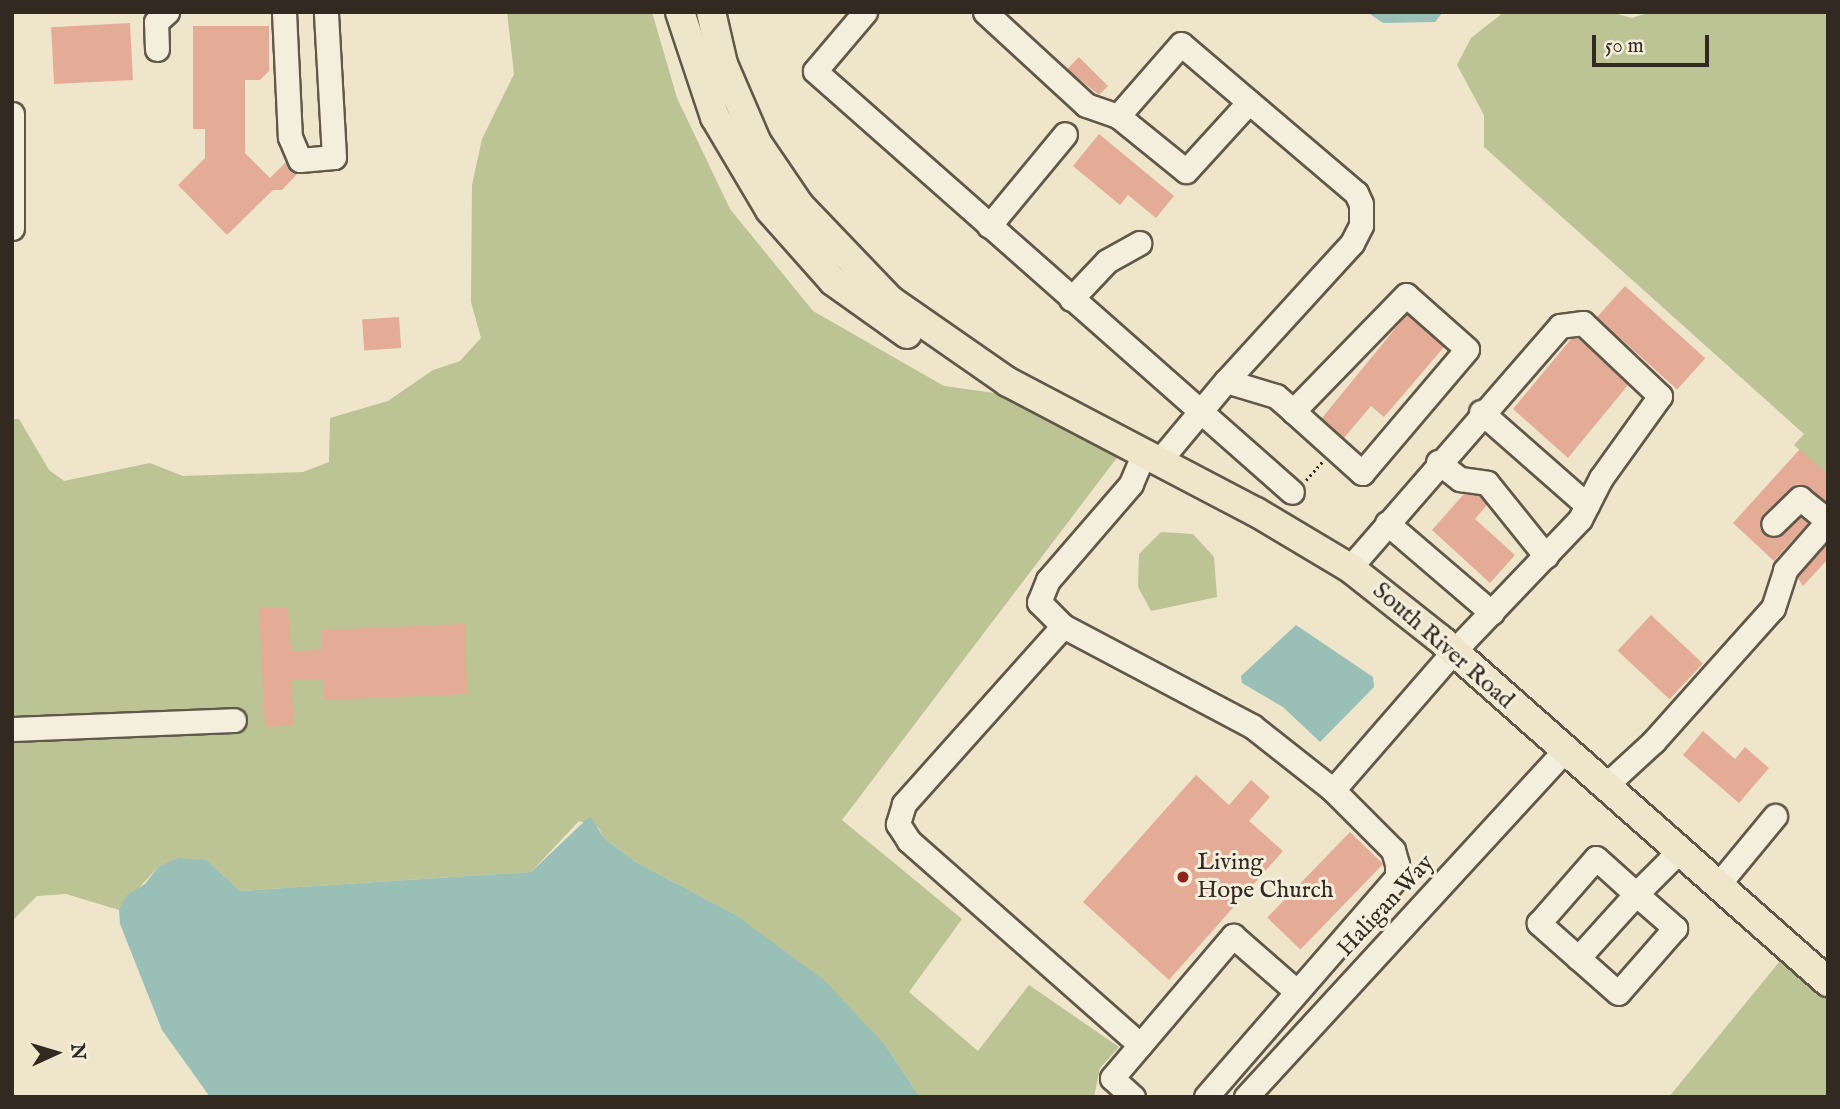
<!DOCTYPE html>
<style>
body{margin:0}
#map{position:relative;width:1840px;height:1109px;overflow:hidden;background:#eee5ca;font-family:"IM FELL English",serif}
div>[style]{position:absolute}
.green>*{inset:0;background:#bcc394}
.water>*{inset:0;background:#99bfb7}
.building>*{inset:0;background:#e4ac96;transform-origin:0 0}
.path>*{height:2.5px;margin-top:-1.25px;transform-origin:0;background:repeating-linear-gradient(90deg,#322920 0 2px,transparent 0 5.5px)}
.roads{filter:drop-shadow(2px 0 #61584a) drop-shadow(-2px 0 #61584a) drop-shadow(0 2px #61584a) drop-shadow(0 -2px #61584a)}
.minor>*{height:23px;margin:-11.5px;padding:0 11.5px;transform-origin:11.5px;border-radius:11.5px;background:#f4eedd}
.major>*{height:28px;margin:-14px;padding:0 14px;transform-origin:14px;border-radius:14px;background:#eee5ca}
.dots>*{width:19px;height:19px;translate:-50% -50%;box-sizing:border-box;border:4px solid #f4eedd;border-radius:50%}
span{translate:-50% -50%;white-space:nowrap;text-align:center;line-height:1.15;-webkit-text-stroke:6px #f4eedd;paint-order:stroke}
.street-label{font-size:24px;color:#322920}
.poi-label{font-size:24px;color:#322920}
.left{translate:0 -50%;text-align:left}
.frame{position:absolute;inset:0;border:14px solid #322920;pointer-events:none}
.north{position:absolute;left:21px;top:1018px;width:70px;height:70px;-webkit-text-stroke:5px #f4eedd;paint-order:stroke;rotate:86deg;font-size:19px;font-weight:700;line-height:28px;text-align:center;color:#322920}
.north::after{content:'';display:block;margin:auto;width:24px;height:32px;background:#322920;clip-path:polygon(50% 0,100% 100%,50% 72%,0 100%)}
.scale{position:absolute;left:1592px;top:35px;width:117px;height:32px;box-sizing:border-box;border:4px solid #322920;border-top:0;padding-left:9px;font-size:21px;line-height:24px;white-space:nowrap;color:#322920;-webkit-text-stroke:5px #f4eedd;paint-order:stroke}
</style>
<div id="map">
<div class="green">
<div style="clip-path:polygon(507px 12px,652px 12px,677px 98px,730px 209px,813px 311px,944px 386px,1016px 396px,1122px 451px,842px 820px,962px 919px,909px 992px,978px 1051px,1029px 985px,1119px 1047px,1100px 1068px,1094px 1097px,920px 1097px,885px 1045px,734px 914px,634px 861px,604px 838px,598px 827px,579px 821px,531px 872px,240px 891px,207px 860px,158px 867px,119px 910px,66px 894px,37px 896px,12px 921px,12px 419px,19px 419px,49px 470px,64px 481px,150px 463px,183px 476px,303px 472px,329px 462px,330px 418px,388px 401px,433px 370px,460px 361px,481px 338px,471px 302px,472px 185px,482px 139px,514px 74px)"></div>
<div style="clip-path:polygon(1504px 12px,1610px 12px,1632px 18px,1650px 12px,1828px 12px,1828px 476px,1794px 445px,1804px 434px,1484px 147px,1484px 115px,1457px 65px,1471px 38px)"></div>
<div style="clip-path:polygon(1161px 532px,1193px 534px,1214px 557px,1217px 597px,1151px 611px,1138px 587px,1139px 554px)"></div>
<div style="clip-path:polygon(1784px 956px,1828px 994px,1828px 1097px,1669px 1097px)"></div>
</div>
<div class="water">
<div style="clip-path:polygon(1367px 12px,1443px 12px,1435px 22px,1383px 23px)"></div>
<div style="clip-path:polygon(1296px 625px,1373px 677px,1374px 687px,1320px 742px,1283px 707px,1242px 683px,1241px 676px)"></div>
<div style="clip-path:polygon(590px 816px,604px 838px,634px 861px,734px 914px,824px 980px,885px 1045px,920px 1097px,210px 1097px,162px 1030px,120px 924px,119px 910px,127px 895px,145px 884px,158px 867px,178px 858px,207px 860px,240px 891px,531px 872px)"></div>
</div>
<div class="building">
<div style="left:130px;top:23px;width:57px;height:79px;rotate:87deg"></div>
<div style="clip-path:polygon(193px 26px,269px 26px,269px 71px,260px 80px,245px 80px,245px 153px,270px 178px,286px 162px,298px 173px,282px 190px,273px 190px,227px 235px,178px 185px,205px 158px,205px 129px,193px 129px)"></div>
<div style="clip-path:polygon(1079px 57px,1108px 86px,1099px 95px,1067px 69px)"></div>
<div style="clip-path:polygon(1099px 134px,1174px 196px,1156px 218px,1128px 195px,1120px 205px,1073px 166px)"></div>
<div style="left:1625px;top:286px;width:108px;height:42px;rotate:42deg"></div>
<div style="clip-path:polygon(1407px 314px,1444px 347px,1384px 417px,1371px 406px,1344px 438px,1322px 418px)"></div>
<div style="left:399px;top:317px;width:31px;height:37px;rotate:86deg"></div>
<div style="clip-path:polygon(1578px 338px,1628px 385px,1568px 458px,1513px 409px,1571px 339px)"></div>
<div style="clip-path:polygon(1800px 449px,1828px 475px,1828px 503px,1797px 484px,1763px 514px,1760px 528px,1770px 538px,1782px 534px,1801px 517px,1808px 523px,1774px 561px,1733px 523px)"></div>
<div style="clip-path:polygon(1464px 494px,1480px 496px,1487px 505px,1475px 519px,1515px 555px,1490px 583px,1432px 530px)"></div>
<div style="clip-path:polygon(1828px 543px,1828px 559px,1803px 586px,1797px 577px)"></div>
<div style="clip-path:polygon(288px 607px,291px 651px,322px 650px,321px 630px,465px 624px,467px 694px,324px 700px,323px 679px,291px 680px,294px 725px,265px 727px,259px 608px)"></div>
<div style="left:1651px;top:615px;width:71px;height:49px;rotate:43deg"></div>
<div style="clip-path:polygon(1703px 731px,1735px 759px,1745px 747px,1769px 768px,1739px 803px,1683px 755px)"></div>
<div style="clip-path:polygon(1196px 775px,1229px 805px,1251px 780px,1270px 797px,1249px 821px,1283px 851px,1169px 980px,1083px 902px)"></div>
<div style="left:1350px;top:832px;width:46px;height:119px;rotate:44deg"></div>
</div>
<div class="path">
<div style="left:1306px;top:480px;width:25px;rotate:-48deg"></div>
</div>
<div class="roads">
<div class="minor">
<div style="left:284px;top:12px;width:125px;rotate:87.3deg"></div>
<div style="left:290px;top:137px;width:25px;rotate:67deg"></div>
<div style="left:300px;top:160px;width:34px;rotate:-5deg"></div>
<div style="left:334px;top:157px;width:145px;rotate:-93.2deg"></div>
<div style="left:865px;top:12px;width:77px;rotate:130.3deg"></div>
<div style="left:815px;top:71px;width:636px;rotate:41.43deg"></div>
<div style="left:985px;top:12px;width:137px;rotate:42.6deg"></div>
<div style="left:1086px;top:105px;width:34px;rotate:19deg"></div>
<div style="left:157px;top:49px;width:27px;rotate:-92deg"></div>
<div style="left:156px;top:22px;width:15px;rotate:-42deg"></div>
<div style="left:12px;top:114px;width:114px;rotate:90deg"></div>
<div style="left:989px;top:226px;width:119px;rotate:-50.4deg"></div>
<div style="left:1071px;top:299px;width:52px;rotate:-46.5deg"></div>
<div style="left:1107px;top:261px;width:37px;rotate:-29deg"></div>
<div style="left:1226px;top:381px;width:187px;rotate:-47.6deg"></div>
<div style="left:1352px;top:243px;width:20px;rotate:-63deg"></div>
<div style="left:1361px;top:225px;width:21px;rotate:-90deg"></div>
<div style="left:1361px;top:204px;width:12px;rotate:-114deg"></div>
<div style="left:1356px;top:193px;width:140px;rotate:-139.6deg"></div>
<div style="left:1249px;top:102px;width:89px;rotate:-139.5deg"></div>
<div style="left:1181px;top:44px;width:96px;rotate:131.2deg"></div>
<div style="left:1118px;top:116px;width:87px;rotate:39deg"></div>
<div style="left:1186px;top:171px;width:93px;rotate:-47.6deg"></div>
<div style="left:1481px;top:412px;width:141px;rotate:41.3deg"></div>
<div style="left:1144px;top:453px;width:34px;rotate:113deg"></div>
<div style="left:1131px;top:484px;width:127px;rotate:130.8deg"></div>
<div style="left:1048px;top:580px;width:24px;rotate:112deg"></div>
<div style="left:1039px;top:602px;width:34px;rotate:45deg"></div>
<div style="left:1063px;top:626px;width:214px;rotate:27.9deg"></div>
<div style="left:1252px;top:726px;width:103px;rotate:38.3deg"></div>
<div style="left:1333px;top:790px;width:85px;rotate:45deg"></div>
<div style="left:1393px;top:850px;width:15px;rotate:74deg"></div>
<div style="left:1397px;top:864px;width:13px;rotate:90deg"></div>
<div style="left:1397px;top:877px;width:291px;rotate:131deg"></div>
<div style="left:1159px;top:461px;width:104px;rotate:-50.1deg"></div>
<div style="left:1226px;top:381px;width:52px;rotate:16.7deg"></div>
<div style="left:1276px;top:396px;width:23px;rotate:41deg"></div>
<div style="left:1293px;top:411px;width:93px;rotate:41.9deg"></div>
<div style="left:1362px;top:473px;width:162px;rotate:-49.7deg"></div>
<div style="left:1467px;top:349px;width:81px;rotate:-138.5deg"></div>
<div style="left:1406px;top:295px;width:162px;rotate:134.2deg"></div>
<div style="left:1438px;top:462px;width:28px;rotate:38deg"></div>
<div style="left:1460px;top:479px;width:27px;rotate:8deg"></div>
<div style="left:1487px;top:483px;width:94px;rotate:51.1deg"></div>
<div style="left:1387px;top:523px;width:138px;rotate:40.6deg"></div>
<div style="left:1063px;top:626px;width:239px;rotate:131.8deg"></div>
<div style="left:904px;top:804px;width:21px;rotate:107deg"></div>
<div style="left:898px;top:824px;width:20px;rotate:57deg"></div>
<div style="left:909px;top:841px;width:308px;rotate:41.4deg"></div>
<div style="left:12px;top:729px;width:222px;rotate:-2.3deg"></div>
<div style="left:1604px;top:787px;width:67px;rotate:-42.6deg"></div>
<div style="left:1653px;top:742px;width:180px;rotate:-48.2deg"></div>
<div style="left:1773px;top:608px;width:40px;rotate:-72deg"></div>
<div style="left:1785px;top:570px;width:65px;rotate:-48.7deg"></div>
<div style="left:1828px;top:521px;width:36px;rotate:-141deg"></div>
<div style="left:1800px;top:498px;width:37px;rotate:136deg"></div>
<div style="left:1333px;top:790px;width:184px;rotate:-49deg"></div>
<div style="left:1454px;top:651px;width:182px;rotate:-46.3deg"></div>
<div style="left:1580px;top:519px;width:46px;rotate:-62.9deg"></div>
<div style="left:1601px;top:478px;width:101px;rotate:-54.3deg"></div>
<div style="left:1660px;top:396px;width:106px;rotate:-136.5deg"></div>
<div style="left:1583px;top:323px;width:23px;rotate:173deg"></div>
<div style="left:1560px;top:326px;width:320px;rotate:131deg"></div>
<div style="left:1717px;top:886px;width:91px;rotate:-50.4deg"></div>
<div style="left:1578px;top:958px;width:86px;rotate:-47.8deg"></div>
<div style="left:1636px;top:894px;width:52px;rotate:41.1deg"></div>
<div style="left:1675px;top:928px;width:86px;rotate:131.2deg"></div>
<div style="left:1618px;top:993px;width:106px;rotate:-138.5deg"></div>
<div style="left:1539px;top:923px;width:86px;rotate:-48.8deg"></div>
<div style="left:1596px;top:858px;width:54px;rotate:42deg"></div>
<div style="left:1636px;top:894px;width:59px;rotate:-45deg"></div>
<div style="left:1133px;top:1097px;width:28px;rotate:-138deg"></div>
<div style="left:1112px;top:1078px;width:187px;rotate:-49.6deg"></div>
<div style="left:1233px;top:936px;width:84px;rotate:41.1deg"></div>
<div style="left:1246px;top:1097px;width:470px;rotate:-47.4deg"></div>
</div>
<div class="major">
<div style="left:680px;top:12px;width:111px;rotate:71.6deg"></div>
<div style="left:715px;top:117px;width:108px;rotate:59.4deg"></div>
<div style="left:770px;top:210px;width:95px;rotate:48.4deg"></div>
<div style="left:833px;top:281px;width:91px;rotate:35.6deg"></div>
<div style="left:711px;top:12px;width:53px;rotate:77deg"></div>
<div style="left:723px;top:64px;width:86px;rotate:66.7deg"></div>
<div style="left:757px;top:143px;width:76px;rotate:55.7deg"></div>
<div style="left:800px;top:206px;width:130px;rotate:46.2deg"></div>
<div style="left:890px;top:300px;width:144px;rotate:34.8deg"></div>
<div style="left:1008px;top:382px;width:280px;rotate:27.7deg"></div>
<div style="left:1256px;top:512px;width:109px;rotate:30.8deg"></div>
<div style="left:1350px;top:568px;width:115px;rotate:38.3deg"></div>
<div style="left:1440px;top:639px;width:518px;rotate:41.48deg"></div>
</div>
</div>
<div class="dots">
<div style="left:1183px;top:877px;background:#8f2418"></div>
</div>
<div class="street-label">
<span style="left:1443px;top:646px;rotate:41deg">South River Road</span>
<span style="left:1386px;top:906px;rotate:-47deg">Haligan Way</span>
</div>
<div class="poi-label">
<span class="left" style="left:1197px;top:877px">Living<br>Hope Church</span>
</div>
<div class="frame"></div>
<div class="north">N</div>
<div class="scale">50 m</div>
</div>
